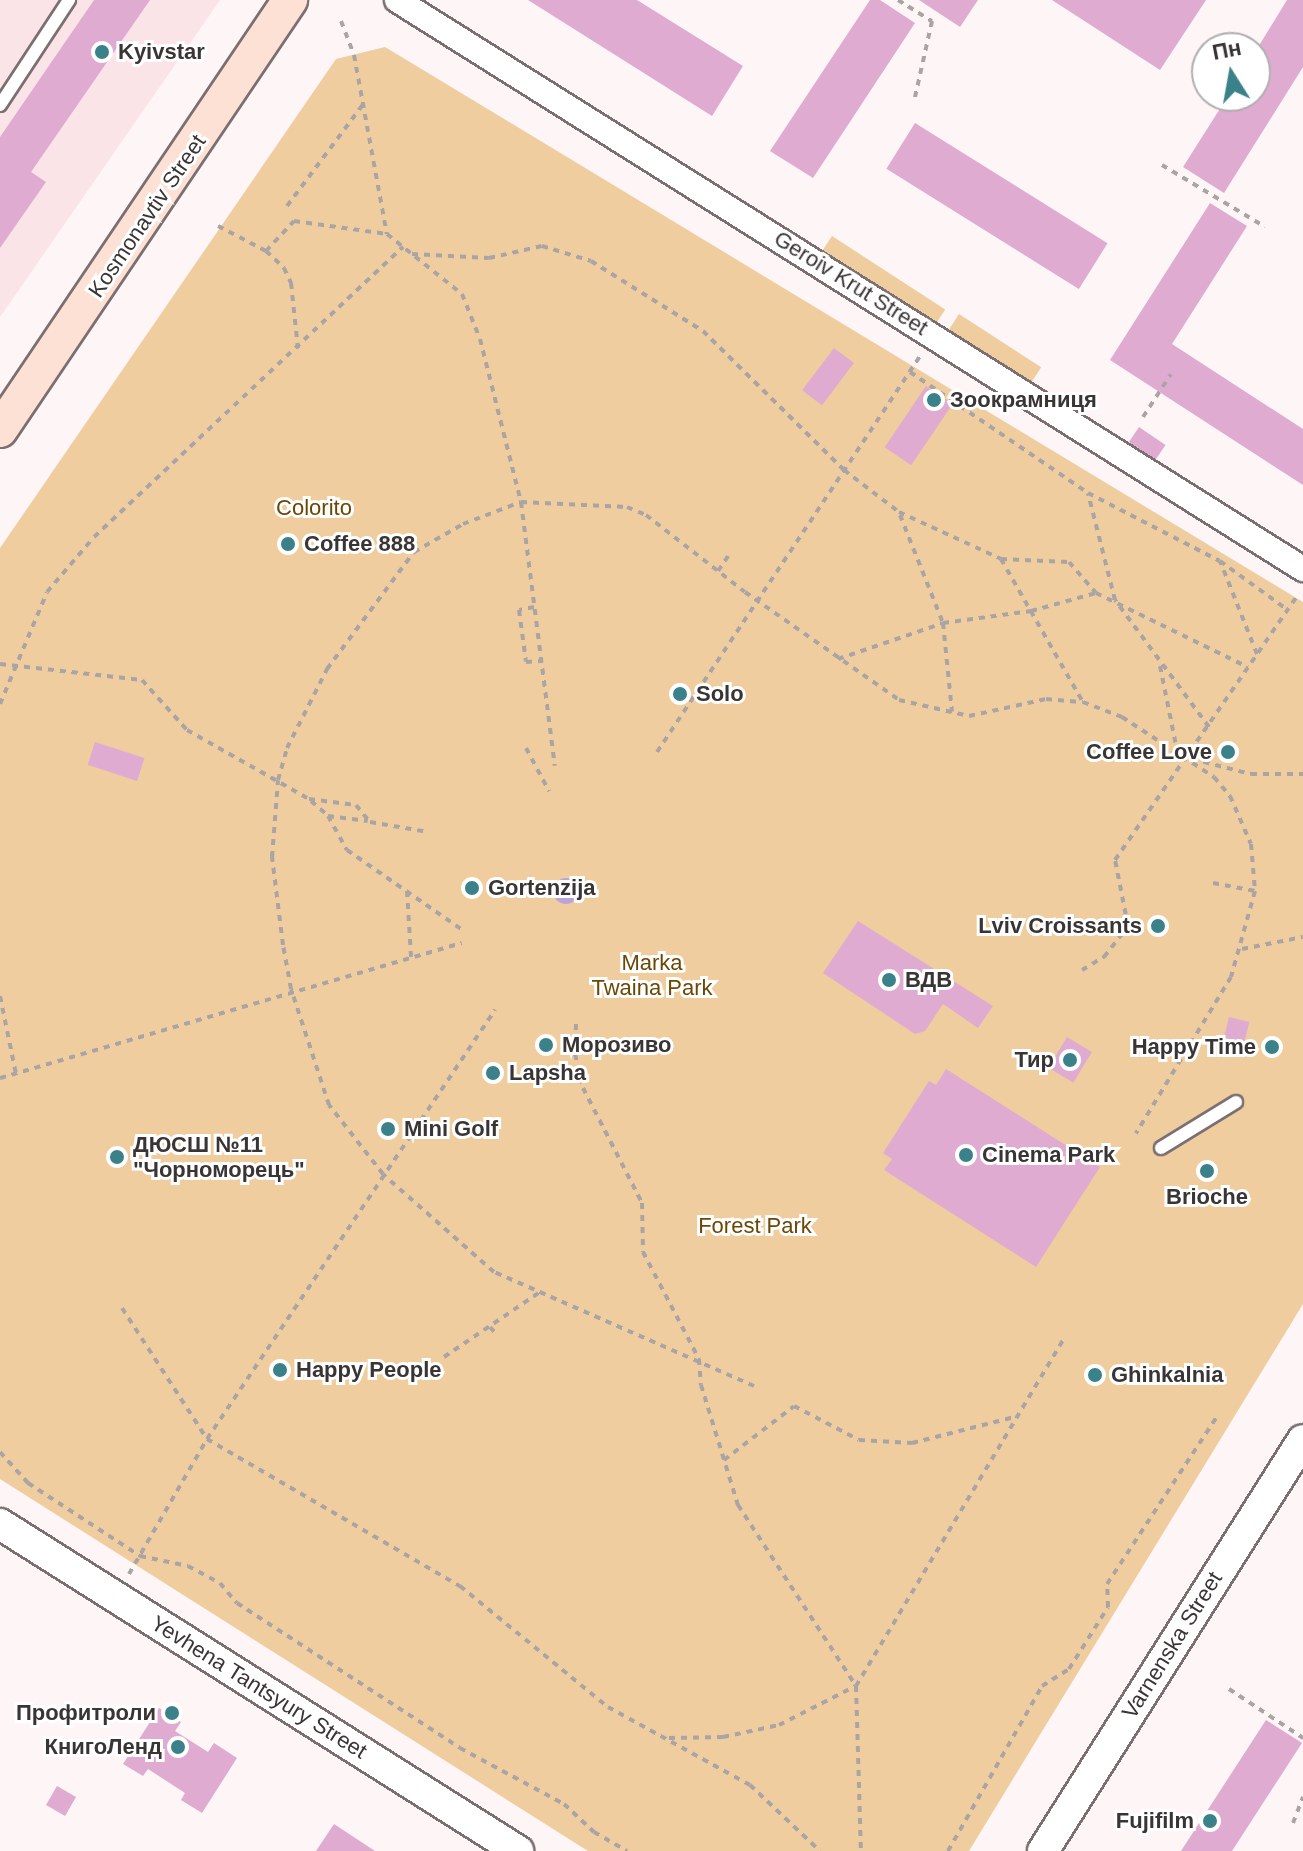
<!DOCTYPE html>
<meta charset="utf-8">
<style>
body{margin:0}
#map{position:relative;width:1303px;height:1851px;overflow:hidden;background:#fdf5f6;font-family:Arial,sans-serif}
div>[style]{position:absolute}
.built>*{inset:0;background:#fae4e7}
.green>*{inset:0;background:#efcd9f;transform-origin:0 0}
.water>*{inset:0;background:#bca4da}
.round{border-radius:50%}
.building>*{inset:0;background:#e0abd1;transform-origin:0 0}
.path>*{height:4px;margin-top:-2px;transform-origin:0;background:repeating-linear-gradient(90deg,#aba4a5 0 6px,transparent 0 12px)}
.roads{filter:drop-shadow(2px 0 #7b6f71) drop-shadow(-2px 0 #7b6f71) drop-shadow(0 2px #7b6f71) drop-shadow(0 -2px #7b6f71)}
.service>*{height:12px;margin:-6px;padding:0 6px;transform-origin:6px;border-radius:6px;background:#fff}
.minor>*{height:24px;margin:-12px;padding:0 12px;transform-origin:12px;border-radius:12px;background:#fff}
.tertiary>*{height:30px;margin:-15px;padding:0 15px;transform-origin:15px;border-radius:15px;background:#fff}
.secondary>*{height:34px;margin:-17px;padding:0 17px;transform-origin:17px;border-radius:17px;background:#fee1d5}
.dots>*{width:22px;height:22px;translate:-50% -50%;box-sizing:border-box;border:4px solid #fff;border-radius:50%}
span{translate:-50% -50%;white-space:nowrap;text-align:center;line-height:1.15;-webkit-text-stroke:6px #fff;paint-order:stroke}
.poi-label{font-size:22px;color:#3a3535;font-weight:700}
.left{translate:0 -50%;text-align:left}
.right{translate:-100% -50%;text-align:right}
.street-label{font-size:22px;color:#3a3535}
.park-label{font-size:22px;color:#6b4704}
.north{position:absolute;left:1191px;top:32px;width:80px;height:80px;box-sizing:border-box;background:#fff;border:2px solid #b0aeae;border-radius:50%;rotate:349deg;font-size:22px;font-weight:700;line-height:32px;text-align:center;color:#3a3535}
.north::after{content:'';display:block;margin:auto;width:28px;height:36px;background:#3a818a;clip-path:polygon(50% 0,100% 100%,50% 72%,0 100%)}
</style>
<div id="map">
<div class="built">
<div style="clip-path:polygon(0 0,220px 0,0 317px)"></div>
</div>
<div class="green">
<div style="clip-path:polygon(385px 47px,1303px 602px,1303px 1304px,969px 1851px,588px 1851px,0 1479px,0 548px,336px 59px)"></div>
<div style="left:832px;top:236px;width:135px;height:18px;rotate:33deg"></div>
<div style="left:959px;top:314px;width:98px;height:19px;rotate:33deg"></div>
</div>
<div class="water">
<div class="round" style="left:553px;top:878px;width:26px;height:26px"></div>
</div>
<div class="building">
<div style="clip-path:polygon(94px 0,150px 0,31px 172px,46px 182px,0 248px,0 137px)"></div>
<div style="clip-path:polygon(528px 0,637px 0,743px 66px,712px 116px)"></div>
<div style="clip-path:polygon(870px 0,880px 0,915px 23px,813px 178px,770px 151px)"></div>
<div style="clip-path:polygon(919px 0,978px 0,960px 27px)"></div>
<div style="clip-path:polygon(1052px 0,1206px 0,1160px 70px)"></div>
<div style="clip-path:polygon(1287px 0,1303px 0,1303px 67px,1224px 193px,1183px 167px,1228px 96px,1255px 96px,1255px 52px)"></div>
<div style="left:915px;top:123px;width:227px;height:54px;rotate:32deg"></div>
<div style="clip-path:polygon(1210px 203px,1247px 226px,1172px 344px,1303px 429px,1303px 485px,1110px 360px)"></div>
<div style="left:834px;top:348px;width:25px;height:53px;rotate:37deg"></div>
<div style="left:926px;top:386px;width:32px;height:74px;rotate:34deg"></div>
<div style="left:1139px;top:427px;width:32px;height:18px;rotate:34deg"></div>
<div style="left:95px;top:742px;width:52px;height:24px;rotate:18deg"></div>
<div style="clip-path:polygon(858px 921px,993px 1006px,978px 1028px,943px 1004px,925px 1031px,915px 1034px,823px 973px)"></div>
<div style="left:1229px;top:1017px;width:21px;height:21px;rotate:14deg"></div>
<div style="left:1067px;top:1037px;width:29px;height:36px;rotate:31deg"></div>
<div style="clip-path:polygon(946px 1069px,1100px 1167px,1036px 1267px,884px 1170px,892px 1159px,883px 1153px,929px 1081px,936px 1085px)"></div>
<div style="clip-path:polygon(159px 1708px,181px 1722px,175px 1731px,208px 1752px,214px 1743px,237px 1758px,202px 1813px,181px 1800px,185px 1793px,148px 1769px,143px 1776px,123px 1764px)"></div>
<div style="clip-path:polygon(1266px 1720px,1302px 1743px,1232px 1851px,1181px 1851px)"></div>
<div style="left:57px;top:1786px;width:22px;height:22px;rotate:30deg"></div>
<div style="clip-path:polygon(334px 1824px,375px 1851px,316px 1851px)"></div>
</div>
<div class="path">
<div style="left:898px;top:0;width:40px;rotate:32deg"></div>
<div style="left:932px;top:21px;width:78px;rotate:102.6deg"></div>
<div style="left:341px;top:21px;width:36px;rotate:69deg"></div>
<div style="left:354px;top:55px;width:182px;rotate:79.6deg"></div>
<div style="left:387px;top:234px;width:96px;rotate:38.7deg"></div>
<div style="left:462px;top:294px;width:48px;rotate:68.2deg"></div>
<div style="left:480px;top:339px;width:168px;rotate:75.9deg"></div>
<div style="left:521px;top:502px;width:266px;rotate:82.7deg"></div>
<div style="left:1162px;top:165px;width:120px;rotate:31deg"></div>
<div style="left:287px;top:206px;width:129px;rotate:-53.2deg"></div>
<div style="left:218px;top:226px;width:54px;rotate:27.5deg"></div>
<div style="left:266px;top:251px;width:25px;rotate:43deg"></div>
<div style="left:284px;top:268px;width:17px;rotate:65deg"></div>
<div style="left:291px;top:283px;width:66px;rotate:83.9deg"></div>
<div style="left:266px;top:251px;width:41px;rotate:-47deg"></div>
<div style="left:294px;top:221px;width:94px;rotate:8deg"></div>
<div style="left:412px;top:254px;width:77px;rotate:3deg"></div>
<div style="left:489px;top:258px;width:54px;rotate:-12.8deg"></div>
<div style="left:542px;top:246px;width:51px;rotate:17deg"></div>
<div style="left:591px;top:261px;width:132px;rotate:32deg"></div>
<div style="left:703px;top:331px;width:198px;rotate:44.6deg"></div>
<div style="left:844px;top:470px;width:69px;rotate:37.4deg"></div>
<div style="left:899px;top:512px;width:112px;rotate:24.7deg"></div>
<div style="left:1001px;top:559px;width:68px;rotate:2.5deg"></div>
<div style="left:1069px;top:562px;width:41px;rotate:48.9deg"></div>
<div style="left:1096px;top:593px;width:169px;rotate:26deg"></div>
<div style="left:910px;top:372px;width:215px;rotate:34.2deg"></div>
<div style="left:1143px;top:417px;width:51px;rotate:-56.9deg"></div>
<div style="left:900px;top:515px;width:116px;rotate:68.3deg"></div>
<div style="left:943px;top:623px;width:89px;rotate:84.2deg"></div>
<div style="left:1001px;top:559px;width:165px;rotate:60.2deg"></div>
<div style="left:718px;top:571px;width:22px;rotate:-56deg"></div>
<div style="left:534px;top:607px;width:15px;rotate:169deg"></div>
<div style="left:519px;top:610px;width:52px;rotate:82.3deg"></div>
<div style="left:526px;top:662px;width:15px;rotate:-4deg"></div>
<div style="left:1257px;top:654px;width:100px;rotate:-111.7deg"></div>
<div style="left:1220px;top:561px;width:80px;rotate:35.9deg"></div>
<div style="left:838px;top:659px;width:111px;rotate:-18.9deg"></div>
<div style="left:943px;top:623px;width:89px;rotate:-7.8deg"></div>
<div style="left:1031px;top:611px;width:67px;rotate:-15.5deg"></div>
<div style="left:0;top:664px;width:143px;rotate:6.4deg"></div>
<div style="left:142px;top:680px;width:67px;rotate:48deg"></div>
<div style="left:187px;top:730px;width:140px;rotate:29.5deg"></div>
<div style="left:309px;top:799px;width:47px;rotate:7.3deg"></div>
<div style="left:356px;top:805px;width:22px;rotate:51deg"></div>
<div style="left:370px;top:822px;width:59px;rotate:9.8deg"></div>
<div style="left:1160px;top:666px;width:86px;rotate:78.6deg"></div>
<div style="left:0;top:704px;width:121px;rotate:-67.2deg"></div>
<div style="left:47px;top:592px;width:72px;rotate:-49.5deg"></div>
<div style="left:94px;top:537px;width:424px;rotate:-43.2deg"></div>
<div style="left:1209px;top:727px;width:158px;rotate:-126.5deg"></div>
<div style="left:1115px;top:600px;width:110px;rotate:-104.2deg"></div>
<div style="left:1088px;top:493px;width:148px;rotate:27.3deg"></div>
<div style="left:526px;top:748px;width:49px;rotate:61.9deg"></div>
<div style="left:657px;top:752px;width:478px;rotate:-56.4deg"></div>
<div style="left:1192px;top:759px;width:61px;rotate:14.3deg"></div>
<div style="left:1251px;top:774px;width:52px"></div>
<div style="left:311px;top:801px;width:23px;rotate:41deg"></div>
<div style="left:328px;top:816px;width:40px;rotate:7.1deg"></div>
<div style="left:328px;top:816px;width:39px;rotate:61deg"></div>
<div style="left:347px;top:850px;width:142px;rotate:34.7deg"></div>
<div style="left:1213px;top:883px;width:43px;rotate:10.8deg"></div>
<div style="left:407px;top:891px;width:66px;rotate:86.5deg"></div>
<div style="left:1242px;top:949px;width:62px;rotate:-11.1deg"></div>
<div style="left:1082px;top:970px;width:26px;rotate:-31deg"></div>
<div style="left:1104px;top:957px;width:39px;rotate:-52deg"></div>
<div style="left:1128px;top:926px;width:67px;rotate:-101.1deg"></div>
<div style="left:1115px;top:860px;width:324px;rotate:-55.4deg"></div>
<div style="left:0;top:996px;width:80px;rotate:78.4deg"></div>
<div style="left:576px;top:1024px;width:30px;rotate:92deg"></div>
<div style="left:575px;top:1054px;width:35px;rotate:77deg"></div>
<div style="left:583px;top:1088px;width:129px;rotate:62.8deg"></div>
<div style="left:642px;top:1203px;width:49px;rotate:88.8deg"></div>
<div style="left:643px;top:1252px;width:121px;rotate:62.4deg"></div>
<div style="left:699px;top:1359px;width:26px;rotate:86deg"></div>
<div style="left:701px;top:1385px;width:126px;rotate:72.9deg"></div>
<div style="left:738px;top:1505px;width:216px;rotate:56.9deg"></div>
<div style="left:856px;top:1686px;width:165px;rotate:88.3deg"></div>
<div style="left:0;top:1078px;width:481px;rotate:-16.3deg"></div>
<div style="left:122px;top:1308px;width:156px;rotate:57deg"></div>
<div style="left:207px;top:1439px;width:293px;rotate:30.2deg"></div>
<div style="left:460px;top:1586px;width:191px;rotate:39.3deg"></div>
<div style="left:608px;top:1707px;width:162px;rotate:28.8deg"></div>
<div style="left:750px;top:1785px;width:96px;rotate:43.3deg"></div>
<div style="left:490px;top:1327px;width:9px;rotate:49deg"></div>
<div style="left:444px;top:1357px;width:116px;rotate:-34.1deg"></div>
<div style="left:754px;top:1386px;width:284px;rotate:-156.3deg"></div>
<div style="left:494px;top:1272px;width:148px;rotate:-138.6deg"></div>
<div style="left:383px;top:1174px;width:88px;rotate:-128deg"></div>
<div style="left:329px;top:1105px;width:122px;rotate:-108.1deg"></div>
<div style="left:291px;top:989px;width:45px;rotate:-100.3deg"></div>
<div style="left:283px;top:945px;width:89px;rotate:-97.1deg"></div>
<div style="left:272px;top:857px;width:77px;rotate:-85.5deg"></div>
<div style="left:278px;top:780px;width:33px;rotate:-74deg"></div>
<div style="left:287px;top:748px;width:89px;rotate:-63.1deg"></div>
<div style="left:327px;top:669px;width:146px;rotate:-53.4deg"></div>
<div style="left:414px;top:552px;width:56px;rotate:-29.7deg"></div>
<div style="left:463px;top:524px;width:62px;rotate:-20.8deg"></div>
<div style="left:521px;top:502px;width:106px;rotate:2.7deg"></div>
<div style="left:627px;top:507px;width:21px;rotate:23deg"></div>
<div style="left:646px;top:515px;width:125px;rotate:37.9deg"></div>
<div style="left:745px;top:592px;width:188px;rotate:35deg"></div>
<div style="left:899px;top:700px;width:72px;rotate:12.9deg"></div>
<div style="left:969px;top:716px;width:79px;rotate:-12.4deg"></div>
<div style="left:1046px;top:699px;width:37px;rotate:5deg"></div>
<div style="left:1083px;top:702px;width:42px;rotate:21deg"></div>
<div style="left:1122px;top:717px;width:110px;rotate:33.1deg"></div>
<div style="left:1214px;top:777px;width:25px;rotate:50deg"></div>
<div style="left:1230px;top:796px;width:52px;rotate:66.4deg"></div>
<div style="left:1251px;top:844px;width:47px;rotate:85.1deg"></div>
<div style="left:1255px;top:891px;width:89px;rotate:105.6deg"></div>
<div style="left:1231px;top:977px;width:183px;rotate:121.3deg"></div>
<div style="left:0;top:1452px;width:42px;rotate:47.9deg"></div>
<div style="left:28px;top:1483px;width:134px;rotate:33.1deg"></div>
<div style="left:140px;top:1556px;width:49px;rotate:11.8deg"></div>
<div style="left:188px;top:1566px;width:36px;rotate:28deg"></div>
<div style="left:220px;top:1583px;width:26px;rotate:50deg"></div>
<div style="left:237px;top:1603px;width:266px;rotate:33deg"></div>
<div style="left:460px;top:1748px;width:118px;rotate:28.3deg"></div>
<div style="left:564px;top:1804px;width:41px;rotate:43deg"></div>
<div style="left:594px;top:1832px;width:38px;rotate:30deg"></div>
<div style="left:724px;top:1460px;width:88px;rotate:-37.6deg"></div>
<div style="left:794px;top:1406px;width:73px;rotate:27.6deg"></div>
<div style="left:859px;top:1440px;width:53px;rotate:3.2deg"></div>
<div style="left:912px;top:1443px;width:110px;rotate:-14.2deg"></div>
<div style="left:129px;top:1574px;width:156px;rotate:-60deg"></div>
<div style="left:207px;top:1439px;width:517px;rotate:-56.13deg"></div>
<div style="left:1229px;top:1689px;width:89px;rotate:33.5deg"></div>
<div style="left:669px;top:1738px;width:54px;rotate:-1.1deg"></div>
<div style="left:723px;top:1737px;width:57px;rotate:-12.1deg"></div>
<div style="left:779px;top:1725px;width:86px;rotate:-26.9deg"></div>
<div style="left:856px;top:1686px;width:405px;rotate:-59.1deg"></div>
<div style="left:1293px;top:1823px;width:28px;rotate:-69deg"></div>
<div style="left:948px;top:1851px;width:190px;rotate:-60.3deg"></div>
<div style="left:1042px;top:1686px;width:32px;rotate:-32deg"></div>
<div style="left:1069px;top:1669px;width:73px;rotate:-57.8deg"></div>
<div style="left:1108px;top:1607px;width:23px;rotate:-92deg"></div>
<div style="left:1107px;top:1584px;width:202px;rotate:-56.7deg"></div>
</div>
<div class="roads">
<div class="service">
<div style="left:0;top:105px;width:126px;rotate:-56.7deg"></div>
<div style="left:1161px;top:1148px;width:88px;rotate:-31.5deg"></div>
</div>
<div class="minor">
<div style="left:397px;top:0;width:1070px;rotate:32.13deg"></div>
</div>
<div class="tertiary">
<div style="left:0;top:1524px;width:613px;rotate:32.26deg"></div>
<div style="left:1043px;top:1851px;width:486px;rotate:-57.7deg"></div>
</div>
<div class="secondary">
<div style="left:0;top:430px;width:519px;rotate:-56deg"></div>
</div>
</div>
<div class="dots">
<div style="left:102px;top:52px;background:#3a818a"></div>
<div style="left:934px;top:400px;background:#3a818a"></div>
<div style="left:288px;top:544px;background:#3a818a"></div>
<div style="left:680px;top:694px;background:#3a818a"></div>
<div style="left:1228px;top:752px;background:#3a818a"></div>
<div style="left:472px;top:888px;background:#3a818a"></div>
<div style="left:1158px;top:926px;background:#3a818a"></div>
<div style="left:889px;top:980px;background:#3a818a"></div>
<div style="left:546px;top:1045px;background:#3a818a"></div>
<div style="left:1272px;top:1047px;background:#3a818a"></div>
<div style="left:1070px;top:1060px;background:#3a818a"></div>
<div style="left:493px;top:1073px;background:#3a818a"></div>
<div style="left:388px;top:1129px;background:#3a818a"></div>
<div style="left:966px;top:1155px;background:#3a818a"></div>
<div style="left:117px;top:1157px;background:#3a818a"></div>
<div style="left:1207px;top:1171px;background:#3a818a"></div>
<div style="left:280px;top:1370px;background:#3a818a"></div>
<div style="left:1095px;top:1375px;background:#3a818a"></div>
<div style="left:172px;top:1713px;background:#3a818a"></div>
<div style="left:178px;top:1747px;background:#3a818a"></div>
<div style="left:1210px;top:1821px;background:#3a818a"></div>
</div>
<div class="poi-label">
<span class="left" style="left:118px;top:52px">Kyivstar</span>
<span class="left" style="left:950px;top:400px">Зоокрамниця</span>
<span class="left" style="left:304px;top:544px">Coffee 888</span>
<span class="left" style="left:696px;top:694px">Solo</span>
<span class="right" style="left:1212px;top:752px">Coffee Love</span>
<span class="left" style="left:488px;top:888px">Gortenzija</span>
<span class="right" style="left:1142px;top:926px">Lviv Croissants</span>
<span class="left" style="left:905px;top:980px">ВДВ</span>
<span class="left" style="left:562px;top:1045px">Морозиво</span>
<span class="right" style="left:1256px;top:1047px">Happy Time</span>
<span class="right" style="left:1054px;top:1060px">Тир</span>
<span class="left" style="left:509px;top:1073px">Lapsha</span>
<span class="left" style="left:404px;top:1129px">Mini Golf</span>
<span class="left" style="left:133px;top:1157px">ДЮСШ №11<br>"Чорноморець"</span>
<span class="left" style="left:982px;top:1155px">Cinema Park</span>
<span style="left:1207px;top:1197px">Brioche</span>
<span class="left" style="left:296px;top:1370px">Happy People</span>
<span class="left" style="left:1111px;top:1375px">Ghinkalnia</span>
<span class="right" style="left:156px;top:1713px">Профитроли</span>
<span class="right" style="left:162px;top:1747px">КнигоЛенд</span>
<span class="right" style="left:1194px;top:1821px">Fujifilm</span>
</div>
<div class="street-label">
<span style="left:147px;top:216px;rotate:-56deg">Kosmonavtiv Street</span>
<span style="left:851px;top:283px;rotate:32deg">Geroiv Krut Street</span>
<span style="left:1172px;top:1645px;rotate:-58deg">Varnenska Street</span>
<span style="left:259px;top:1687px;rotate:32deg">Yevhena Tantsyury Street</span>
</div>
<div class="park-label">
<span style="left:314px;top:508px">Colorito</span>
<span style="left:652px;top:975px">Marka<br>Twaina Park</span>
<span style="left:755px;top:1226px">Forest Park</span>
</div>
<div class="north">Пн</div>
</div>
